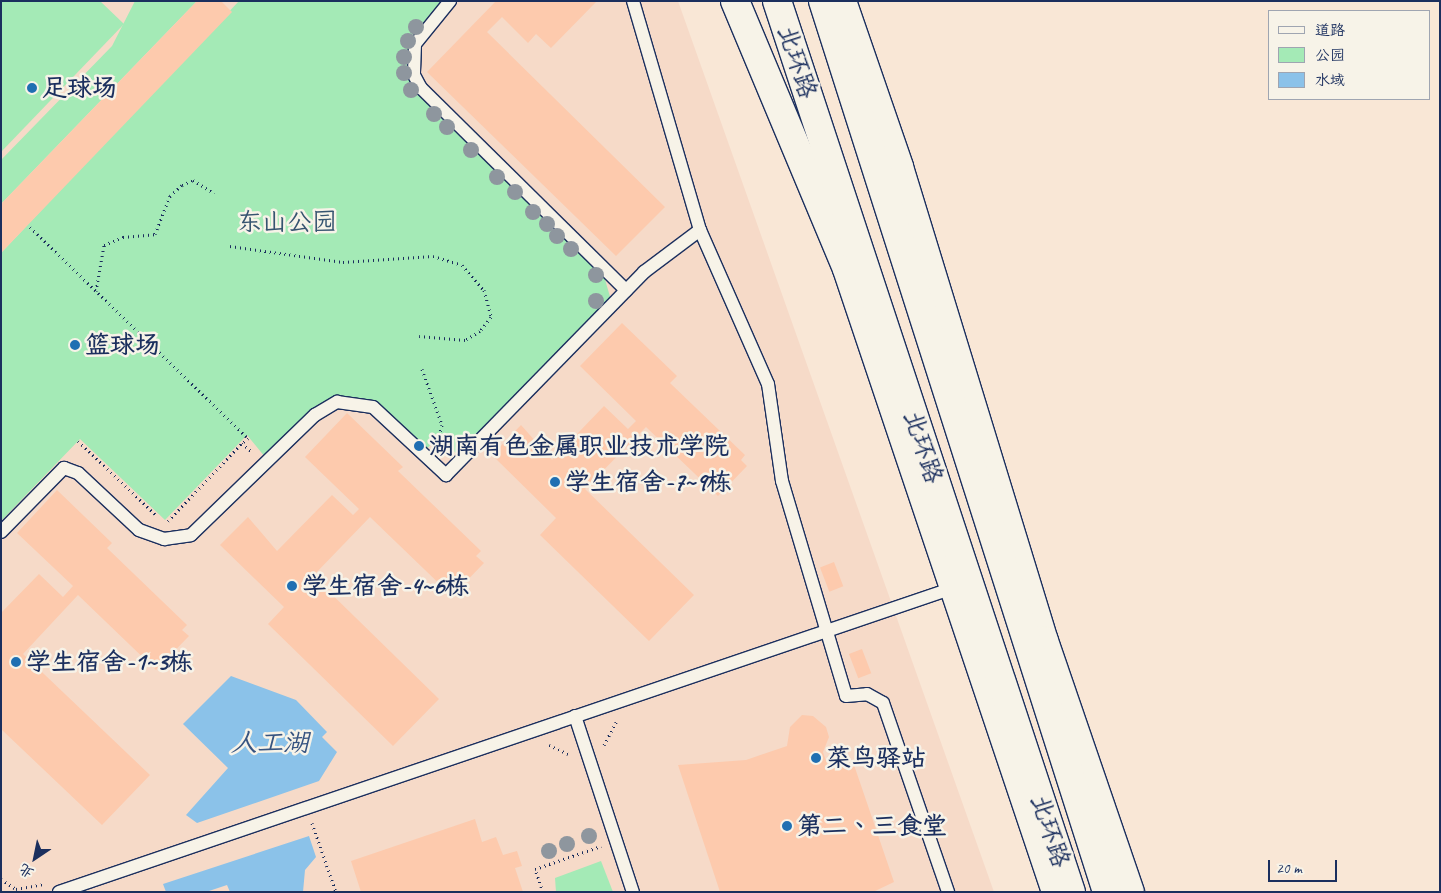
<!DOCTYPE html>
<meta charset="utf-8">
<style>
body{margin:0}
#map{position:relative;width:1441px;height:893px;overflow:hidden;background:#f9e7d6;font-family:Caveat,"LXGW WenKai TC",sans-serif}
div>[style]{position:absolute}
.built>*{inset:0;background:#f6dac8}
.green>*{inset:0;background:#a4eab6}
.water>*{inset:0;background:#8bc2e9}
.building>*{inset:0;background:#fdcaad;transform-origin:0 0}
.path>*{height:3px;margin-top:-1.5px;transform-origin:0;background:repeating-linear-gradient(90deg,#1b2f5e 0 1px,transparent 0 5px)}
.roads{filter:drop-shadow(1px 0 #1b2f5e) drop-shadow(-1px 0 #1b2f5e) drop-shadow(0 1px #1b2f5e) drop-shadow(0 -1px #1b2f5e)}
.lane>*{height:12px;margin:-6px;padding:0 6px;transform-origin:6px;border-radius:6px;background:#f7f3e8}
.secondary>*{height:28px;margin:-14px;padding:0 14px;transform-origin:14px;border-radius:14px;background:#f7f3e8}
.highway>*{height:28px;margin:-14px;padding:0 14px;transform-origin:14px;border-radius:14px;background:#f7f3e8}
.trees>*{width:16px;height:16px;margin:-8px;border-radius:50%;background:#8e969e}
.dots>*{width:14px;height:14px;translate:-50% -50%;box-sizing:border-box;border:2px solid #f7f3e8;border-radius:50%}
span{translate:-50% -50%;white-space:nowrap;text-align:center;line-height:1.15;-webkit-text-stroke:5px #f7f3e8;paint-order:stroke}
.street-label{font-size:25px;color:#1b2f5e}
.poi-label{font-size:25px;color:#1b2f5e;font-weight:700}
.left{translate:0 -50%;text-align:left}
.park-label{font-size:25px;color:#365470}
.water-label{font-size:26px;color:#375481;font-style:italic}
.frame{position:absolute;inset:0;border:2px solid #1b2f5e;pointer-events:none}
.legend{position:absolute;left:1268px;top:10px;width:162px;height:90px;box-sizing:border-box;background:#f7f3e8;border:1px solid #9fa5b1;margin:0;padding:6px 9px;list-style:none;font-size:15px;color:#1b2f5e}
.legend li{display:flex;align-items:center;gap:10px;height:25px}
.legend b{width:25px;border:1px solid #9fa5b1}
.north{position:absolute;left:10px;top:833px;width:50px;height:50px;-webkit-text-stroke:4px #f7f3e8;paint-order:stroke;rotate:214deg;font-size:14px;font-weight:700;line-height:20px;text-align:center;color:#1b2f5e}
.north::after{content:'';display:block;margin:auto;width:18px;height:22px;background:#1b2f5e;clip-path:polygon(50% 0,100% 100%,50% 72%,0 100%)}
.scale{position:absolute;left:1268px;top:860px;width:69px;height:22px;box-sizing:border-box;border:2px solid #1b2f5e;border-top:0;padding-left:6px;font-size:15px;line-height:18px;white-space:nowrap;color:#1b2f5e;-webkit-text-stroke:4px #f7f3e8;paint-order:stroke}
</style>
<div id="map">
<div class="built">
<div style="clip-path:polygon(1px 1px,678px 1px,994px 892px,1px 892px)"></div>
</div>
<div class="green">
<div style="clip-path:polygon(1px 1px,100px 1px,124px 24px,1px 152px)"></div>
<div style="clip-path:polygon(135px 1px,197px 1px,1px 204px,1px 160px,112px 46px)"></div>
<div style="clip-path:polygon(239px 1px,441px 1px,411px 37px,408px 74px,419px 92px,604px 276px,611px 300px,460px 457px,438px 436px,425px 451px,384px 412px,348px 399px,265px 457px,247px 435px,165px 520px,80px 439px,1px 521px,1px 253px)"></div>
<div style="clip-path:polygon(601px 861px,613px 892px,556px 892px,555px 878px)"></div>
</div>
<div class="water">
<div style="clip-path:polygon(231px 676px,296px 700px,327px 732px,322px 737px,337px 752px,319px 781px,197px 823px,186px 815px,228px 768px,183px 724px)"></div>
<div style="clip-path:polygon(309px 836px,316px 857px,305px 870px,303px 892px,230px 892px,227px 885px,206px 892px,166px 892px,163px 884px)"></div>
</div>
<div class="building">
<div style="clip-path:polygon(197px 1px,221px 1px,232px 12px,1px 253px,1px 204px)"></div>
<div style="clip-path:polygon(496px 1px,597px 1px,551px 48px,536px 34px,528px 43px,502px 17px,487px 32px,665px 207px,616px 256px,427px 72px)"></div>
<div style="clip-path:polygon(622px 323px,677px 376px,670px 383px,745px 455px,741px 460px,747px 466px,718px 496px,646px 427px,585px 489px,694px 595px,649px 641px,540px 535px,556px 518px,492px 455px,521px 425px,552px 460px,604px 406px,628px 429px,636px 421px,580px 366px)"></div>
<div style="clip-path:polygon(347px 413px,403px 467px,398px 471px,481px 551px,476px 556px,484px 563px,452px 596px,370px 517px,313px 576px,439px 699px,393px 746px,268px 624px,284px 607px,220px 545px,248px 517px,277px 551px,332px 495px,353px 515px,359px 509px,305px 457px)"></div>
<div style="clip-path:polygon(57px 490px,112px 543px,107px 548px,187px 625px,182px 630px,189px 636px,156px 670px,78px 595px,23px 654px,150px 775px,102px 825px,1px 729px,1px 613px,39px 574px,63px 597px,73px 586px,17px 533px)"></div>
<div style="left:834px;top:562px;width:26px;height:15px;rotate:69deg"></div>
<div style="left:862px;top:649px;width:26px;height:14px;rotate:69deg"></div>
<div style="clip-path:polygon(802px 715px,813px 716px,826px 727px,829px 737px,823px 752px,829px 770px,853px 762px,894px 882px,873px 892px,720px 892px,678px 765px,746px 760px,787px 746px,790px 727px)"></div>
<div style="clip-path:polygon(475px 819px,482px 842px,496px 837px,503px 855px,517px 851px,522px 866px,515px 868px,523px 892px,361px 892px,351px 861px)"></div>
</div>
<div class="path">
<div style="left:30px;top:227px;width:303px;rotate:44.1deg"></div>
<div style="left:248px;top:438px;width:8px;rotate:140deg"></div>
<div style="left:242px;top:443px;width:13px;rotate:42deg"></div>
<div style="left:230px;top:246px;width:114px;rotate:8.1deg"></div>
<div style="left:343px;top:262px;width:90px;rotate:-3.8deg"></div>
<div style="left:433px;top:256px;width:30px;rotate:17deg"></div>
<div style="left:462px;top:265px;width:33px;rotate:49deg"></div>
<div style="left:484px;top:290px;width:28px;rotate:75deg"></div>
<div style="left:491px;top:317px;width:18px;rotate:128deg"></div>
<div style="left:480px;top:331px;width:17px;rotate:149deg"></div>
<div style="left:465px;top:340px;width:46px;rotate:-175deg"></div>
<div style="left:96px;top:291px;width:47px;rotate:-80.1deg"></div>
<div style="left:104px;top:245px;width:21px;rotate:-23deg"></div>
<div style="left:123px;top:237px;width:32px;rotate:-5deg"></div>
<div style="left:155px;top:234px;width:41px;rotate:-68.5deg"></div>
<div style="left:170px;top:196px;width:16px;rotate:-43deg"></div>
<div style="left:182px;top:185px;width:12px;rotate:-24deg"></div>
<div style="left:193px;top:180px;width:25px;rotate:32deg"></div>
<div style="left:422px;top:369px;width:59px;rotate:70.3deg"></div>
<div style="left:442px;top:425px;width:18px;rotate:106deg"></div>
<div style="left:78px;top:441px;width:109px;rotate:43.5deg"></div>
<div style="left:168px;top:521px;width:108px;rotate:-46.5deg"></div>
<div style="left:549px;top:745px;width:21px;rotate:25deg"></div>
<div style="left:604px;top:745px;width:26px;rotate:-62deg"></div>
<div style="left:312px;top:823px;width:73px;rotate:70.8deg"></div>
<div style="left:1px;top:879px;width:18px;rotate:34deg"></div>
<div style="left:16px;top:889px;width:28px;rotate:-10deg"></div>
<div style="left:543px;top:892px;width:24px;rotate:-109deg"></div>
<div style="left:535px;top:869px;width:70px;rotate:-19.2deg"></div>
</div>
<div class="roads">
<div class="lane">
<div style="left:450px;top:1px;width:55px;rotate:129.1deg"></div>
<div style="left:415px;top:44px;width:31px;rotate:92deg"></div>
<div style="left:414px;top:75px;width:15px;rotate:62deg"></div>
<div style="left:421px;top:88px;width:288px;rotate:44.6deg"></div>
<div style="left:633px;top:1px;width:239px;rotate:73.7deg"></div>
<div style="left:700px;top:230px;width:168px;rotate:66.2deg"></div>
<div style="left:768px;top:384px;width:98px;rotate:81.8deg"></div>
<div style="left:782px;top:481px;width:224px;rotate:73.4deg"></div>
<div style="left:846px;top:696px;width:21px;rotate:-5deg"></div>
<div style="left:867px;top:694px;width:18px;rotate:29deg"></div>
<div style="left:883px;top:703px;width:200px;rotate:71deg"></div>
<div style="left:1px;top:532px;width:90px;rotate:-45.5deg"></div>
<div style="left:64px;top:468px;width:15px;rotate:20deg"></div>
<div style="left:78px;top:473px;width:83px;rotate:43.1deg"></div>
<div style="left:139px;top:530px;width:27px;rotate:20deg"></div>
<div style="left:164px;top:539px;width:27px;rotate:-8deg"></div>
<div style="left:191px;top:535px;width:173px;rotate:-44.1deg"></div>
<div style="left:315px;top:415px;width:26px;rotate:-31deg"></div>
<div style="left:337px;top:402px;width:36px;rotate:8deg"></div>
<div style="left:373px;top:407px;width:100px;rotate:43deg"></div>
<div style="left:446px;top:475px;width:284px;rotate:-45.7deg"></div>
<div style="left:644px;top:272px;width:70px;rotate:-36.9deg"></div>
<div style="left:575px;top:716px;width:185px;rotate:71.8deg"></div>
<div style="left:59px;top:892px;width:944px;rotate:-18.78deg"></div>
</div>
<div class="secondary">
<div style="left:735px;top:1px;width:290px;rotate:67.3deg"></div>
<div style="left:847px;top:269px;width:657px;rotate:71.45deg"></div>
<div style="left:842px;top:1px;width:176px;rotate:71deg"></div>
<div style="left:899px;top:167px;width:496px;rotate:73deg"></div>
<div style="left:1044px;top:641px;width:265px;rotate:71.1deg"></div>
</div>
<div class="highway">
<div style="left:777px;top:1px;width:938px;rotate:71.74deg"></div>
<div style="left:823px;top:1px;width:935px;rotate:72.32deg"></div>
</div>
</div>
<div class="trees">
<div style="left:416px;top:27px"></div>
<div style="left:408px;top:41px"></div>
<div style="left:404px;top:57px"></div>
<div style="left:404px;top:73px"></div>
<div style="left:411px;top:90px"></div>
<div style="left:434px;top:114px"></div>
<div style="left:447px;top:127px"></div>
<div style="left:471px;top:150px"></div>
<div style="left:497px;top:177px"></div>
<div style="left:515px;top:192px"></div>
<div style="left:533px;top:212px"></div>
<div style="left:547px;top:224px"></div>
<div style="left:557px;top:236px"></div>
<div style="left:571px;top:249px"></div>
<div style="left:596px;top:275px"></div>
<div style="left:596px;top:301px"></div>
<div style="left:589px;top:836px"></div>
<div style="left:567px;top:844px"></div>
<div style="left:549px;top:851px"></div>
</div>
<div class="dots">
<div style="left:32px;top:88px;background:#1f6fb2"></div>
<div style="left:75px;top:345px;background:#1f6fb2"></div>
<div style="left:419px;top:446px;background:#1f6fb2"></div>
<div style="left:555px;top:482px;background:#1f6fb2"></div>
<div style="left:292px;top:586px;background:#1f6fb2"></div>
<div style="left:16px;top:662px;background:#1f6fb2"></div>
<div style="left:816px;top:758px;background:#1f6fb2"></div>
<div style="left:787px;top:826px;background:#1f6fb2"></div>
</div>
<div class="street-label">
<span style="left:797px;top:62px;rotate:72deg">北环路</span>
<span style="left:923px;top:447px;rotate:72deg">北环路</span>
<span style="left:1050px;top:831px;rotate:72deg">北环路</span>
</div>
<div class="poi-label">
<span class="left" style="left:42px;top:88px">足球场</span>
<span class="left" style="left:85px;top:345px">篮球场</span>
<span class="left" style="left:429px;top:446px">湖南有色金属职业技术学院</span>
<span class="left" style="left:565px;top:482px">学生宿舍-7~9栋</span>
<span class="left" style="left:302px;top:586px">学生宿舍-4~6栋</span>
<span class="left" style="left:26px;top:662px">学生宿舍-1~3栋</span>
<span class="left" style="left:826px;top:758px">菜鸟驿站</span>
<span class="left" style="left:797px;top:826px">第二、三食堂</span>
</div>
<div class="park-label">
<span style="left:287px;top:222px">东山公园</span>
</div>
<div class="water-label">
<span style="left:270px;top:743px">人工湖</span>
</div>
<div class="frame"></div>
<ul class="legend">
<li><b style="height:6px;background:#f7f3e8"></b>道路</li>
<li><b style="height:14px;background:#a4eab6"></b>公园</li>
<li><b style="height:14px;background:#8bc2e9"></b>水域</li>
</ul>
<div class="north">北</div>
<div class="scale">20 m</div>
</div>
